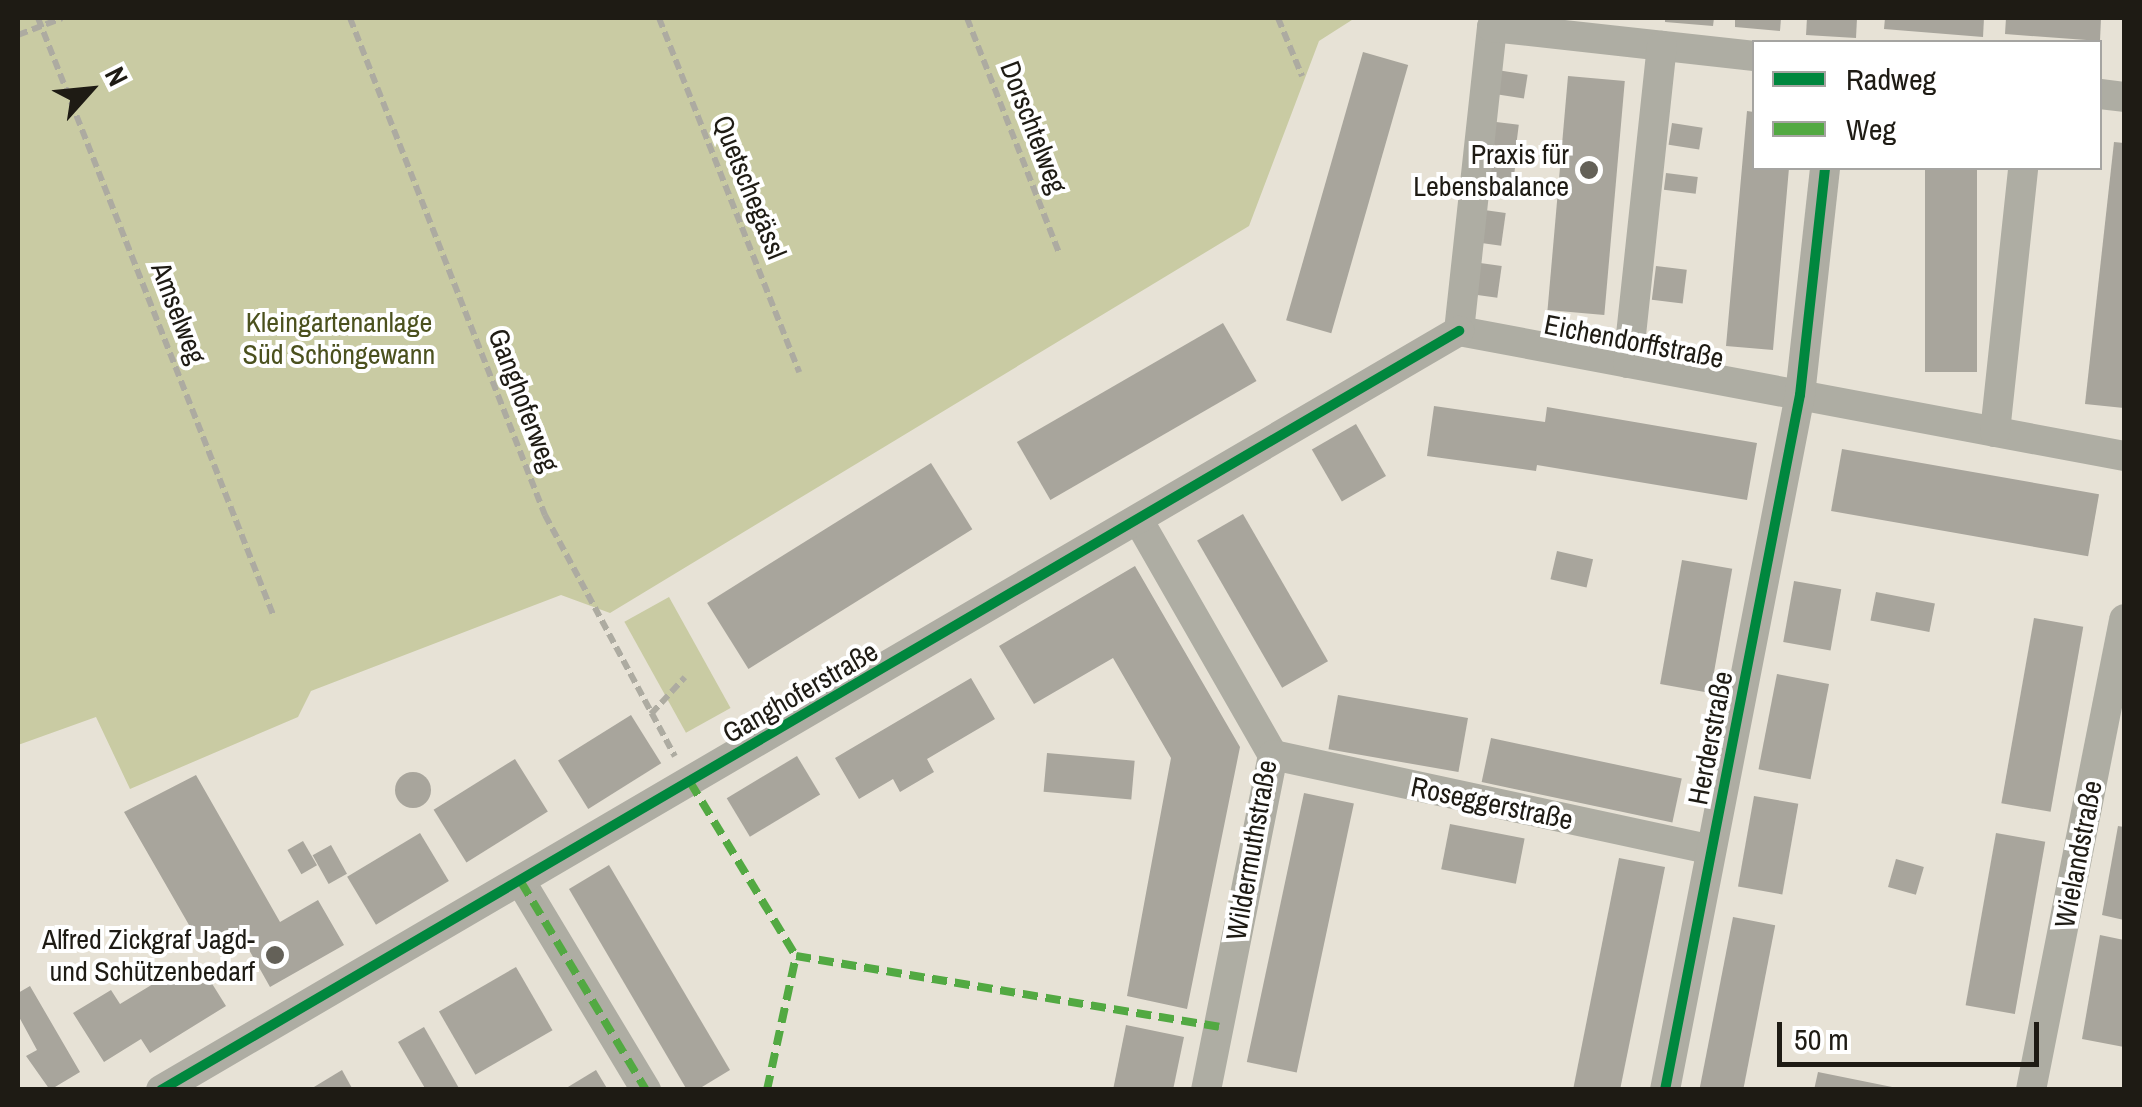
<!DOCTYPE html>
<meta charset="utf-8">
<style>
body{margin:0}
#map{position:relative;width:2142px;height:1107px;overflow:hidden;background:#e7e2d6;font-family:"Archivo Narrow",sans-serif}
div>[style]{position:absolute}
.green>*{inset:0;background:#c9cba3;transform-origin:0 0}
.building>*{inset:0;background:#a8a59c;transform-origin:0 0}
.round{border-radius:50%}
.path>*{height:6px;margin-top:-3px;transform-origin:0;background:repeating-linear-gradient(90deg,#adaba1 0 10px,transparent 0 15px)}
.minor>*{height:30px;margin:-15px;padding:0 15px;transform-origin:15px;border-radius:15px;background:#aeada3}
.quiet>*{height:8px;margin-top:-4px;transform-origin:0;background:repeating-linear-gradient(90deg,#52a942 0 15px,transparent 0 23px)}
.cycleway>*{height:10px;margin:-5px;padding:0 5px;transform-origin:5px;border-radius:5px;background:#00873e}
.dots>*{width:28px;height:28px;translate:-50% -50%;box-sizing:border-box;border:5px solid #fff;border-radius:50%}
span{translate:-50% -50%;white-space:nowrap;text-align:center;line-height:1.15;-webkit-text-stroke:8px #fff;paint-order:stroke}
.street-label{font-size:28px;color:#1e1b14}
.poi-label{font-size:28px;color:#1e1b14}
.right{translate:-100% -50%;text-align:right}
.park-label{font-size:28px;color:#4b511e}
.frame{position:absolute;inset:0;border:20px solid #1e1b14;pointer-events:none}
.legend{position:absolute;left:1752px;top:40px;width:350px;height:130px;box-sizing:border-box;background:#fff;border:2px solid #a5a4a1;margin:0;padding:12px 18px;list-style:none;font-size:30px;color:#1e1b14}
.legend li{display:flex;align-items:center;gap:20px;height:50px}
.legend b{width:50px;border:2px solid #a5a4a1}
.north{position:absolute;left:40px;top:40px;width:100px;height:100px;-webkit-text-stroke:8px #fff;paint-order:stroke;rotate:63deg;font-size:28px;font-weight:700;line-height:40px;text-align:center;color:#1e1b14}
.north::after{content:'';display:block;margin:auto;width:35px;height:45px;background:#1e1b14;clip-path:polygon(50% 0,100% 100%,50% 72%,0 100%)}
.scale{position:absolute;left:1777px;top:1022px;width:262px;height:45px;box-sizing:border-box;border:5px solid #1e1b14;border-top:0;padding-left:12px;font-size:30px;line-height:35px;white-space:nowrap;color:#1e1b14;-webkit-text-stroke:8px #fff;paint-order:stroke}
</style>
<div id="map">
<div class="green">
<div style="clip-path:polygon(18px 18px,1355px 18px,1319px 41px,1249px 226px,610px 613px,561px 595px,311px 691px,298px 717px,130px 789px,96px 717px,18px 745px)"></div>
<div style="left:669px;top:597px;width:127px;height:51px;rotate:61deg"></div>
</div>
<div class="building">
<div style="clip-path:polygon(1665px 18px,1714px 18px,1713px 26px,1665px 22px)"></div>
<div style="clip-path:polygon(1735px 18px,1781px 18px,1780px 31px,1735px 27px)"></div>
<div style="clip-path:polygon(1807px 18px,1857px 18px,1856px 38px,1806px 35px)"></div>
<div style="clip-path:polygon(1885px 18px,1984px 18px,1983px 37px,1884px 29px)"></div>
<div style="clip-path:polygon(2006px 18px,2101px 18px,2100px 41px,2005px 34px)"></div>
<div style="left:1363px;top:52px;width:47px;height:279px;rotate:16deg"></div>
<div style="left:1497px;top:70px;width:31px;height:24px;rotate:9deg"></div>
<div style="left:1568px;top:76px;width:57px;height:235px;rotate:5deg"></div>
<div style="clip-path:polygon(1747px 111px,1754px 112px,1754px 168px,1789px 168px,1773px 350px,1726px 346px)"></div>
<div style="left:1488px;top:121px;width:31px;height:23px;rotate:7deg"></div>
<div style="left:1672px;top:123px;width:31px;height:22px;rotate:9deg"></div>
<div style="clip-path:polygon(2114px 142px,2124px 143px,2124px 408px,2085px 404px)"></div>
<div style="left:1484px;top:158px;width:32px;height:29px;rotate:7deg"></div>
<div style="left:1925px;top:168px;width:52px;height:204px"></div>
<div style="left:1666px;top:173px;width:32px;height:17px;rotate:7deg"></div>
<div style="left:1477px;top:209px;width:29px;height:33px;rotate:8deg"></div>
<div style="left:1473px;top:262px;width:29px;height:32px;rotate:8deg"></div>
<div style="left:1656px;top:266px;width:31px;height:34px;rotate:7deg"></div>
<div style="left:1223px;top:323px;width:67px;height:238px;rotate:60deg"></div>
<div style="clip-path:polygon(1434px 406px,1545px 422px,1547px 407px,1757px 443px,1747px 500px,1537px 465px,1536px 471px,1427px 456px)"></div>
<div style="left:1356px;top:424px;width:60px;height:51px;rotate:60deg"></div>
<div style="left:1842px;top:449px;width:261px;height:63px;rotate:10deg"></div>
<div style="left:931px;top:463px;width:78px;height:264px;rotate:58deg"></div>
<div style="left:1243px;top:514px;width:170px;height:53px;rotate:60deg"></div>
<div style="left:1557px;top:551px;width:37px;height:29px;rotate:13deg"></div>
<div style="left:1682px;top:560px;width:51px;height:126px;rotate:10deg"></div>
<div style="clip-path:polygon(1135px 566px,1240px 747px,1187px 1009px,1127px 996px,1171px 758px,1113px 658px,1034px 704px,999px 646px)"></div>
<div style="left:1794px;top:581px;width:48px;height:62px;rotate:10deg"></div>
<div style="left:1876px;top:592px;width:60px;height:29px;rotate:11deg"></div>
<div style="left:2034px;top:618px;width:50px;height:188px;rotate:10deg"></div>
<div style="left:1777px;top:674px;width:53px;height:97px;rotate:11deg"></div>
<div style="clip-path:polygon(971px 678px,995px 719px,927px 759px,934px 772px,900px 792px,893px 779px,859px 799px,835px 758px)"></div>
<div style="left:1338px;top:695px;width:132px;height:55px;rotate:10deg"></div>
<div style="left:631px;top:715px;width:57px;height:86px;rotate:58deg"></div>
<div style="left:1491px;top:738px;width:195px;height:45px;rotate:12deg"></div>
<div style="left:1047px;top:753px;width:88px;height:39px;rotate:5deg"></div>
<div style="left:797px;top:756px;width:45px;height:82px;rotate:59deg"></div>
<div style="left:515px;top:759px;width:62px;height:96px;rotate:58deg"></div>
<div class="round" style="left:395px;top:772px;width:36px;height:36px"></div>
<div style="clip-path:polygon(196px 775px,280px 922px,318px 900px,344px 945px,270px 987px,239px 932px,204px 951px,124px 812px)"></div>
<div style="left:1304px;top:793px;width:51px;height:275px;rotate:12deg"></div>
<div style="left:1754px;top:796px;width:45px;height:92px;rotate:10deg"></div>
<div style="left:1450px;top:824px;width:76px;height:46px;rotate:11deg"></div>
<div style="clip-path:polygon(2118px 826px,2124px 827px,2124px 920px,2102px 915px)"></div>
<div style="left:420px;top:833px;width:56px;height:85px;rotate:59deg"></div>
<div style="left:1996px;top:833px;width:50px;height:175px;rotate:10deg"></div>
<div style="left:303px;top:841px;width:28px;height:18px;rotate:60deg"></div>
<div style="left:331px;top:845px;width:33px;height:21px;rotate:61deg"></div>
<div style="clip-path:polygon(1619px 858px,1665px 867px,1658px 902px,1620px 1090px,1573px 1090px)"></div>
<div style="left:1896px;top:859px;width:29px;height:29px;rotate:16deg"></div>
<div style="clip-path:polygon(609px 865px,730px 1070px,697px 1090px,687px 1090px,569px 889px)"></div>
<div style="left:1733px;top:917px;width:43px;height:177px;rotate:11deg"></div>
<div style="clip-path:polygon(2100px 935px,2124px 940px,2124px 1047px,2082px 1039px)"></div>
<div style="clip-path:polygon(196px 958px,226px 1006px,150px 1053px,141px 1039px,104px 1062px,73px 1013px,111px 990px,120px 1004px)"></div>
<div style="left:516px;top:967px;width:73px;height:89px;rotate:60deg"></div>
<div style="clip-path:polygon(30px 986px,80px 1072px,50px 1090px,26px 1056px,37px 1050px,18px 1015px,18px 993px)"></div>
<div style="clip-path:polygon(1126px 1025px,1184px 1037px,1173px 1090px,1113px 1090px)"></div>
<div style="clip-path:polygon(424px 1027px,460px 1090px,426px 1090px,398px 1042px)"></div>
<div style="clip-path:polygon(342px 1070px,353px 1090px,309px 1090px)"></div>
<div style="clip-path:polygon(596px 1070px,608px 1090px,563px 1090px)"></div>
<div style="clip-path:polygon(1818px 1072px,1897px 1088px,1897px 1090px,1814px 1090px)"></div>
</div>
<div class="path">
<div style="left:38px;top:18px;width:644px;rotate:68.5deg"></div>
<div style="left:350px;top:18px;width:534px;rotate:68.58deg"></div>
<div style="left:545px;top:515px;width:274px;rotate:61.7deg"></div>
<div style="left:659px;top:18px;width:381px;rotate:68.4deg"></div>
<div style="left:967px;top:18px;width:252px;rotate:68.6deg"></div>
<div style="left:1278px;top:18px;width:63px;rotate:67.5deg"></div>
<div style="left:18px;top:35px;width:47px;rotate:-21.1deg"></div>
<div style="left:651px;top:714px;width:50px;rotate:-47.4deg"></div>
</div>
<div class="minor">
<div style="left:2100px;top:94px;width:24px;rotate:7deg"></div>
<div style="left:1459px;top:331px;width:677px;rotate:10.65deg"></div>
<div style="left:1459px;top:331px;width:306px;rotate:-83.8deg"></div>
<div style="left:1492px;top:27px;width:264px;rotate:6.3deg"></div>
<div style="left:1628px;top:363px;width:319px;rotate:-83.9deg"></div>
<div style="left:1995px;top:432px;width:265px;rotate:-83.9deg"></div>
<div style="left:1140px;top:523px;width:267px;rotate:60.2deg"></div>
<div style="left:1273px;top:755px;width:342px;rotate:101.3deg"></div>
<div style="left:1273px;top:755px;width:448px;rotate:12.2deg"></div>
<div style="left:521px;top:882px;width:243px;rotate:59deg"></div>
<div style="left:161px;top:1090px;width:1504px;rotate:-30.32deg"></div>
<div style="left:1665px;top:1090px;width:708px;rotate:-79.01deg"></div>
<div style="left:1800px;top:395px;width:228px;rotate:-83.7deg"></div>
<div style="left:2031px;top:1090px;width:480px;rotate:-78.8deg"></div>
</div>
<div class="quiet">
<div style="left:690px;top:782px;width:204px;rotate:58.7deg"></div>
<div style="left:796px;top:956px;width:429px;rotate:9.5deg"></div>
<div style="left:521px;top:882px;width:243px;rotate:59deg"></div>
<div style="left:767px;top:1090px;width:137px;rotate:-77.8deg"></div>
</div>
<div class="cycleway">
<div style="left:161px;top:1090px;width:1504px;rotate:-30.32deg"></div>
<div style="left:1665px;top:1090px;width:708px;rotate:-79.01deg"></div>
<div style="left:1800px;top:395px;width:228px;rotate:-83.7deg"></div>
</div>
<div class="dots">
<div style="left:1589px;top:170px;background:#646158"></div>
<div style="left:275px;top:955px;background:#646158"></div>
</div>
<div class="street-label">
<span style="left:1034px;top:127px;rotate:69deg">Dorschtelweg</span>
<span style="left:750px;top:187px;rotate:68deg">Quetschegässl</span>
<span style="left:179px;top:313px;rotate:69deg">Amselweg</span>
<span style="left:1634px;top:341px;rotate:11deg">Eichendorffstraße</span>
<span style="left:524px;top:400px;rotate:69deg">Ganghoferweg</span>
<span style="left:800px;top:692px;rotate:-30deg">Ganghoferstraße</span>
<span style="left:1710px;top:738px;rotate:-79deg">Herderstraße</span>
<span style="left:1492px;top:803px;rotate:12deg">Roseggerstraße</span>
<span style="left:1251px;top:850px;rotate:-80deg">Wildermuthstraße</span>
<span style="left:2078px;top:854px;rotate:-79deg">Wielandstraße</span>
</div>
<div class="poi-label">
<span class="right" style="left:1569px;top:170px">Praxis für<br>Lebensbalance</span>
<span class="right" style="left:255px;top:955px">Alfred Zickgraf Jagd-<br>und Schützenbedarf</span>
</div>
<div class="park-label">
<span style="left:339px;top:338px">Kleingartenanlage<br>Süd Schöngewann</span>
</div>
<div class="frame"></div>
<ul class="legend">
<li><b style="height:12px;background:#00873e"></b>Radweg</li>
<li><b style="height:12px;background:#52a942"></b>Weg</li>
</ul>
<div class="north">N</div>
<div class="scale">50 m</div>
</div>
